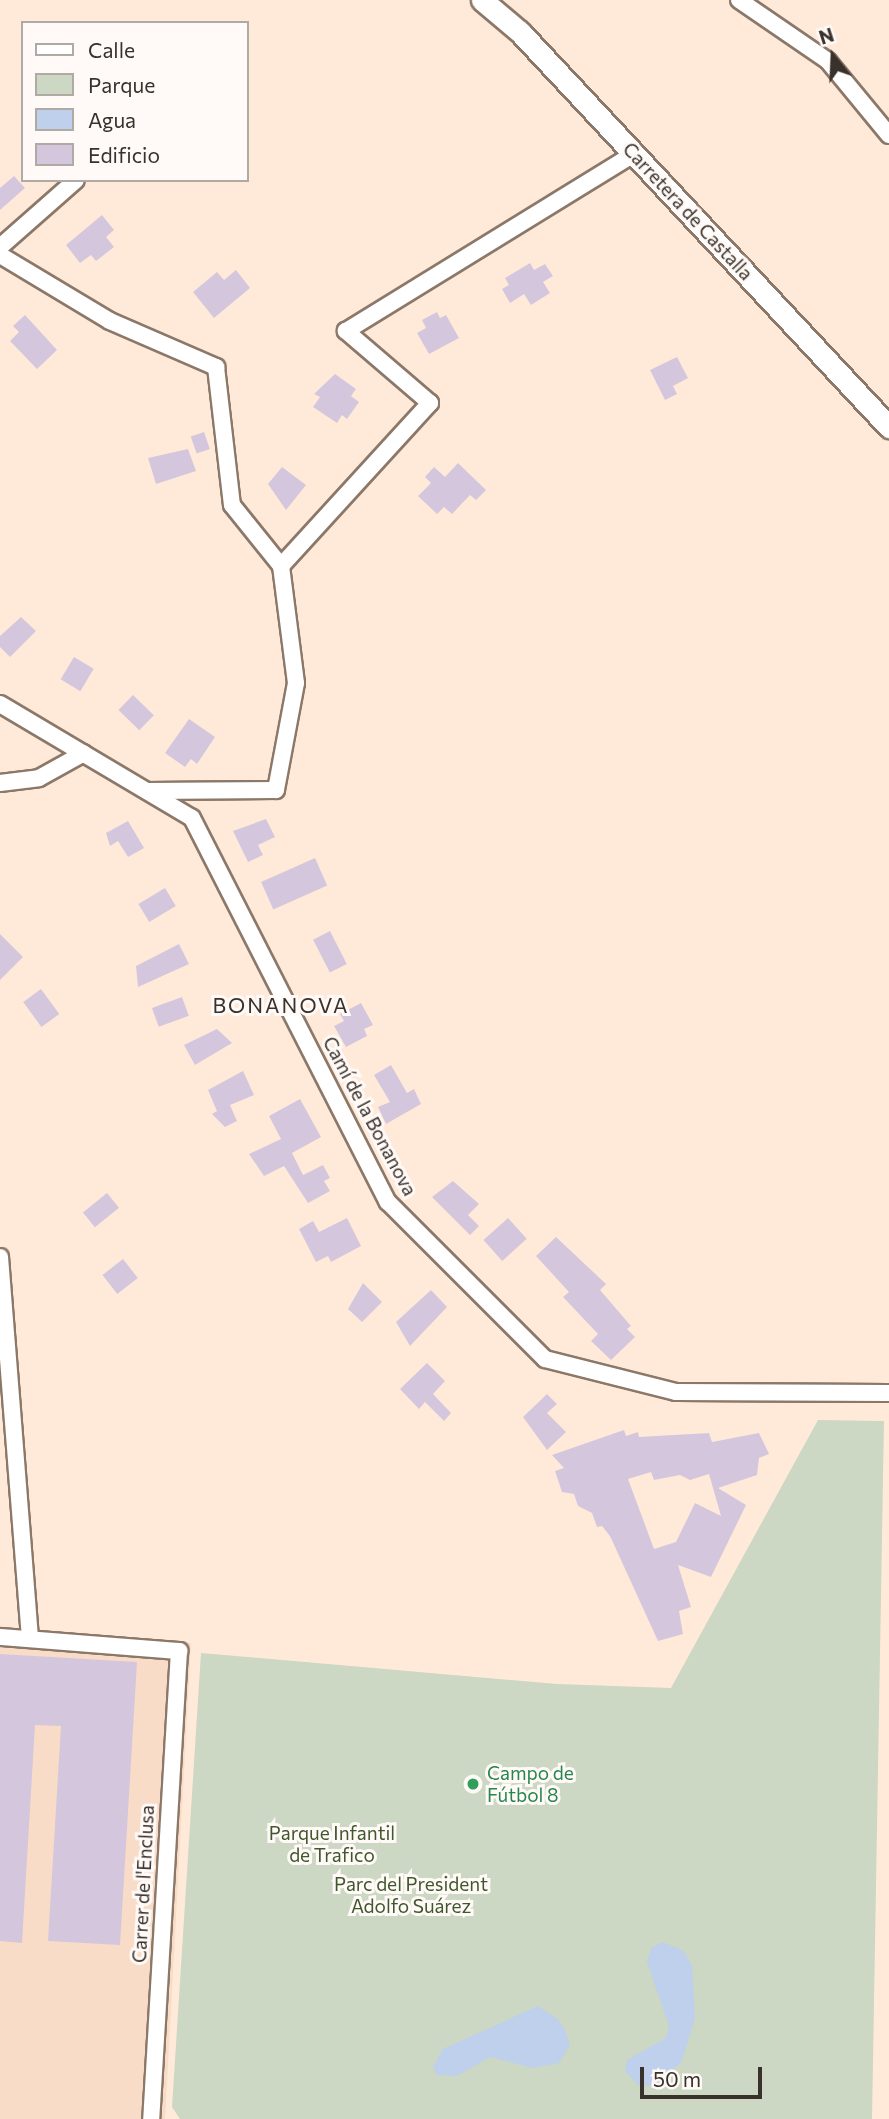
<!DOCTYPE html>
<html>
<head>
<meta charset="utf-8">
<style>
	body { margin:0 }
	#map { position:relative; width:889px; height:2119px; overflow:hidden; background:#ffead9; font-family:Commissioner,sans-serif }
	div>[style] { position:absolute }
	[style*='--x'] { left:calc(var(--x)*1px); top:calc(var(--y)*1px); width:calc(var(--w)*1px); rotate:calc(var(--a)*1deg) }
	.built>* { inset:0; background:#f8dcc7 }
	.green>* { inset:0; background:#ccd7c4 }
	.water>* { inset:0; background:#bed0eb }
	.building>* { inset:0; background:#d4c7dd; transform-origin:0 0 }
	.roads { filter:drop-shadow(2px 0 #8b7869) drop-shadow(-2px 0 #8b7869) drop-shadow(0 2px #8b7869) drop-shadow(0 -2px #8b7869) }
	.street>* { height:16px; margin:-8px; padding:0 8px; transform-origin:8px; border-radius:8px; background:#fff }
	.secondary>* { height:21px; margin:-10.5px; padding:0 10.5px; transform-origin:10.5px; border-radius:10.5px; background:#fff }
	.dots>* { width:19px; height:19px; translate:-50% -50%; box-sizing:border-box; border:4px solid #fffaf7; border-radius:50% }
	span { translate:-50% -50%; white-space:nowrap; text-align:center; line-height:1.15; -webkit-text-stroke:6px #fffaf7; paint-order:stroke }
	.street-label { font-size:19px; color:#39312b }
	.leisure-label { font-size:19px; color:#27864d }
	.left { translate:0 -50%; text-align:left }
	.park-label { font-size:19px; color:#3f572c }
	.neighbourhood-label { font-size:21px; color:#39312b; letter-spacing:2px }
	.legend { position:absolute; left:21px; top:21px; width:228px; height:161px; box-sizing:border-box; background:#fffaf7; border:2px solid #b0aaa5; margin:0; padding:9px 12px; list-style:none; font-size:21px; color:#39312b }
	.legend li { display:flex; align-items:center; gap:14px; height:35px }
	.legend b { width:35px; border:2px solid #b0aaa5 }
	.north { position:absolute; left:798px; top:21px; width:70px; height:70px; -webkit-text-stroke:5px #fffaf7; paint-order:stroke; rotate:342deg; font-size:19px; font-weight:700; line-height:28px; text-align:center; color:#39312b }
	.north::after { content:''; display:block; margin:auto; width:24px; height:32px; background:#39312b; clip-path:polygon(50% 0,100% 100%,50% 72%,0 100%) }
	.scale { position:absolute; left:640px; top:2067px; width:122px; height:32px; box-sizing:border-box; border:4px solid #39312b; border-top:0; padding-left:9px; font-size:21px; line-height:24px; white-space:nowrap; color:#39312b; -webkit-text-stroke:5px #fffaf7; paint-order:stroke }
</style>
</head>
<body>
<div id="map">
	<div class="built">
		<i style="clip-path:polygon(0 1629px,191px 1643px,165px 2119px,0 2119px)"></i>
	</div>
	<div class="green">
		<i style="clip-path:polygon(818px 1420px,884px 1421px,872px 2119px,180px 2119px,172px 2107px,201px 1653px,557px 1684px,671px 1688px)"></i>
	</div>
	<div class="water">
		<i style="clip-path:polygon(662px 1942px,683px 1950px,692px 1965px,695px 2019px,681px 2063px,653px 2086px,638px 2085px,625px 2071px,627px 2060px,666px 2038px,669px 2026px,647px 1962px,651px 1948px)"></i>
		<i style="clip-path:polygon(538px 2006px,559px 2020px,566px 2032px,570px 2045px,559px 2063px,533px 2068px,490px 2057px,457px 2076px,437px 2075px,433px 2067px,443px 2049px)"></i>
	</div>
	<div class="building">
		<i style="clip-path:polygon(14px 176px,25px 188px,0 210px,0 188px)"></i>
		<i style="clip-path:polygon(102px 215px,114px 230px,106px 237px,114px 247px,96px 261px,91px 255px,80px 263px,66px 245px)"></i>
		<i style="clip-path:polygon(530px 263px,534px 270px,545px 264px,553px 276px,543px 282px,550px 293px,531px 305px,524px 294px,510px 303px,502px 289px,509px 285px,505px 278px)"></i>
		<i style="clip-path:polygon(236px 270px,250px 288px,214px 318px,193px 292px,217px 272px,224px 280px)"></i>
		<i style="clip-path:polygon(437px 312px,440px 318px,446px 315px,459px 338px,429px 354px,417px 333px,426px 328px,422px 320px)"></i>
		<i style="clip-path:polygon(25px 315px,57px 350px,37px 369px,10px 341px,19px 332px,13px 326px)"></i>
		<i style="clip-path:polygon(677px 357px,688px 378px,673px 386px,677px 394px,665px 400px,650px 370px)"></i>
		<i style="clip-path:polygon(335px 374px,356px 389px,351px 396px,359px 402px,347px 419px,342px 415px,337px 423px,313px 407px,320px 397px,314px 394px)"></i>
		<i style="left:204px;top:432px;width:18px;height:14px;rotate:71deg"></i>
		<i style="clip-path:polygon(188px 449px,196px 471px,156px 484px,148px 458px)"></i>
		<i style="clip-path:polygon(458px 463px,486px 490px,476px 500px,470px 495px,452px 514px,444px 507px,437px 514px,418px 496px,431px 483px,425px 477px,434px 467px,445px 477px)"></i>
		<i style="clip-path:polygon(282px 467px,306px 485px,286px 510px,268px 484px)"></i>
		<i style="clip-path:polygon(21px 617px,36px 631px,10px 657px,0 647px,0 636px)"></i>
		<i style="left:74px;top:657px;width:23px;height:26px;rotate:31deg"></i>
		<i style="left:133px;top:695px;width:29px;height:21px;rotate:44deg"></i>
		<i style="clip-path:polygon(189px 719px,215px 737px,197px 764px,191px 759px,185px 767px,165px 753px)"></i>
		<i style="clip-path:polygon(266px 819px,275px 837px,258px 845px,263px 855px,248px 862px,233px 831px)"></i>
		<i style="clip-path:polygon(128px 821px,144px 848px,128px 857px,118px 841px,110px 846px,106px 833px)"></i>
		<i style="left:315px;top:858px;width:30px;height:59px;rotate:66deg"></i>
		<i style="left:165px;top:888px;width:21px;height:31px;rotate:59deg"></i>
		<i style="left:330px;top:931px;width:37px;height:19px;rotate:63deg"></i>
		<i style="clip-path:polygon(0 934px,23px 957px,0 980px)"></i>
		<i style="clip-path:polygon(179px 944px,189px 964px,138px 987px,136px 966px)"></i>
		<i style="left:41px;top:989px;width:31px;height:22px;rotate:54deg"></i>
		<i style="left:182px;top:997px;width:20px;height:32px;rotate:70deg"></i>
		<i style="clip-path:polygon(361px 1003px,373px 1025px,364px 1029px,367px 1036px,346px 1047px,334px 1026px,344px 1021px,340px 1014px)"></i>
		<i style="clip-path:polygon(217px 1029px,232px 1043px,195px 1065px,184px 1045px)"></i>
		<i style="clip-path:polygon(391px 1065px,407px 1093px,414px 1089px,421px 1104px,386px 1124px,378px 1107px,390px 1102px,374px 1075px)"></i>
		<i style="clip-path:polygon(243px 1071px,254px 1095px,230px 1105px,237px 1121px,225px 1127px,212px 1114px,217px 1111px,208px 1090px)"></i>
		<i style="clip-path:polygon(300px 1099px,321px 1137px,292px 1153px,303px 1175px,323px 1165px,330px 1178px,324px 1181px,330px 1191px,308px 1203px,284px 1166px,264px 1176px,249px 1154px,281px 1139px,269px 1116px)"></i>
		<i style="clip-path:polygon(453px 1181px,479px 1204px,468px 1215px,479px 1226px,470px 1235px,432px 1197px)"></i>
		<i style="left:107px;top:1193px;width:19px;height:31px;rotate:51deg"></i>
		<i style="clip-path:polygon(347px 1218px,361px 1246px,331px 1262px,328px 1256px,316px 1262px,299px 1229px,313px 1221px,319px 1232px)"></i>
		<i style="left:508px;top:1218px;width:28px;height:33px;rotate:48deg"></i>
		<i style="clip-path:polygon(556px 1237px,606px 1284px,600px 1290px,631px 1326px,627px 1329px,635px 1337px,611px 1360px,591px 1341px,598px 1334px,563px 1297px,569px 1292px,536px 1256px)"></i>
		<i style="left:123px;top:1259px;width:24px;height:26px;rotate:52deg"></i>
		<i style="clip-path:polygon(363px 1283px,382px 1302px,362px 1322px,348px 1309px)"></i>
		<i style="clip-path:polygon(431px 1290px,447px 1307px,410px 1346px,396px 1322px)"></i>
		<i style="clip-path:polygon(427px 1363px,445px 1381px,433px 1394px,451px 1413px,444px 1421px,425px 1402px,419px 1409px,400px 1389px)"></i>
		<i style="clip-path:polygon(547px 1394px,557px 1404px,547px 1413px,566px 1432px,547px 1450px,523px 1417px)"></i>
		<i style="clip-path:polygon(evenodd,624px 1430px,626px 1436px,638px 1432px,639px 1437px,709px 1433px,712px 1442px,759px 1433px,769px 1454px,759px 1458px,757px 1475px,718px 1488px,746px 1505px,711px 1577px,678px 1565px,691px 1607px,679px 1611px,683px 1634px,658px 1641px,610px 1536px,602px 1526px,597px 1527px,592px 1513px,578px 1506px,574px 1494px,562px 1492px,555px 1471px,564px 1468px,552px 1455px,624px 1430px,651px 1472px,654px 1480px,680px 1475px,690px 1480px,709px 1474px,721px 1516px,695px 1503px,676px 1542px,654px 1549px,628px 1479px,651px 1472px)"></i>
		<i style="clip-path:polygon(0 1654px,137px 1662px,120px 1945px,48px 1941px,61px 1726px,35px 1725px,22px 1943px,0 1941px)"></i>
	</div>
	<div class="roads">
		<div class="street">
			<i style="--x:739;--y:0;--w:108;--a:34.4"></i>
			<i style="--x:828;--y:61;--w:96;--a:50.5"></i>
			<i style="--x:0;--y:247;--w:101;--a:-41.4"></i>
			<i style="--x:0;--y:255;--w:128;--a:31"></i>
			<i style="--x:110;--y:321;--w:116;--a:23.5"></i>
			<i style="--x:216;--y:367;--w:139;--a:83.4"></i>
			<i style="--x:232;--y:505;--w:78;--a:51.2"></i>
			<i style="--x:281;--y:566;--w:118;--a:82.7"></i>
			<i style="--x:296;--y:683;--w:109;--a:100.6"></i>
			<i style="--x:276;--y:790;--w:129;--a:179.6"></i>
			<i style="--x:281;--y:566;--w:221;--a:-47.6"></i>
			<i style="--x:430;--y:403;--w:111;--a:-139.4"></i>
			<i style="--x:346;--y:331;--w:339;--a:-31.6"></i>
			<i style="--x:0;--y:704;--w:223;--a:30.7"></i>
			<i style="--x:192;--y:818;--w:431;--a:63"></i>
			<i style="--x:388;--y:1202;--w:222;--a:45"></i>
			<i style="--x:545;--y:1359;--w:135;--a:14.1"></i>
			<i style="--x:676;--y:1392;--w:213;--a:0.3"></i>
			<i style="--x:0;--y:783;--w:39;--a:-7"></i>
			<i style="--x:39;--y:778;--w:51;--a:-29.1"></i>
			<i style="--x:0;--y:1257;--w:381;--a:85.5"></i>
			<i style="--x:0;--y:1637;--w:180;--a:4.5"></i>
			<i style="--x:179;--y:1651;--w:469;--a:93.4"></i>
		</div>
		<div class="secondary">
			<i style="--x:482;--y:0;--w:50;--a:40.1"></i>
			<i style="--x:520;--y:32;--w:541;--a:46.95"></i>
		</div>
	</div>
	<div class="dots">
		<i style="left:473px;top:1784px;background:#2e9e5b"></i>
	</div>
	<div class="street-label">
		<span style="left:688px;top:211px;rotate:47deg">Carretera de Castalla</span>
		<span style="left:370px;top:1116px;rotate:62deg">Camí de la Bonanova</span>
		<span style="left:143px;top:1884px;rotate:-87deg">Carrer de l'Enclusa</span>
	</div>
	<div class="leisure-label">
		<span class="left" style="left:487px;top:1784px">Campo de<br>Fútbol 8</span>
	</div>
	<div class="park-label">
		<span style="left:332px;top:1844px">Parque Infantil<br>de Trafico</span>
		<span style="left:411px;top:1895px">Parc del President<br>Adolfo Suárez</span>
	</div>
	<div class="neighbourhood-label">
		<span style="left:281px;top:1005px">BONANOVA</span>
	</div>
	<ul class="legend">
	<li><b style="height:9px;background:#fff"></b>Calle</li>
	<li><b style="height:19px;background:#ccd7c4"></b>Parque</li>
	<li><b style="height:19px;background:#bed0eb"></b>Agua</li>
	<li><b style="height:19px;background:#d4c7dd"></b>Edificio</li>
	</ul>
	<div class="north">N</div>
	<div class="scale">50 m</div>
</div>
</body>
</html>
